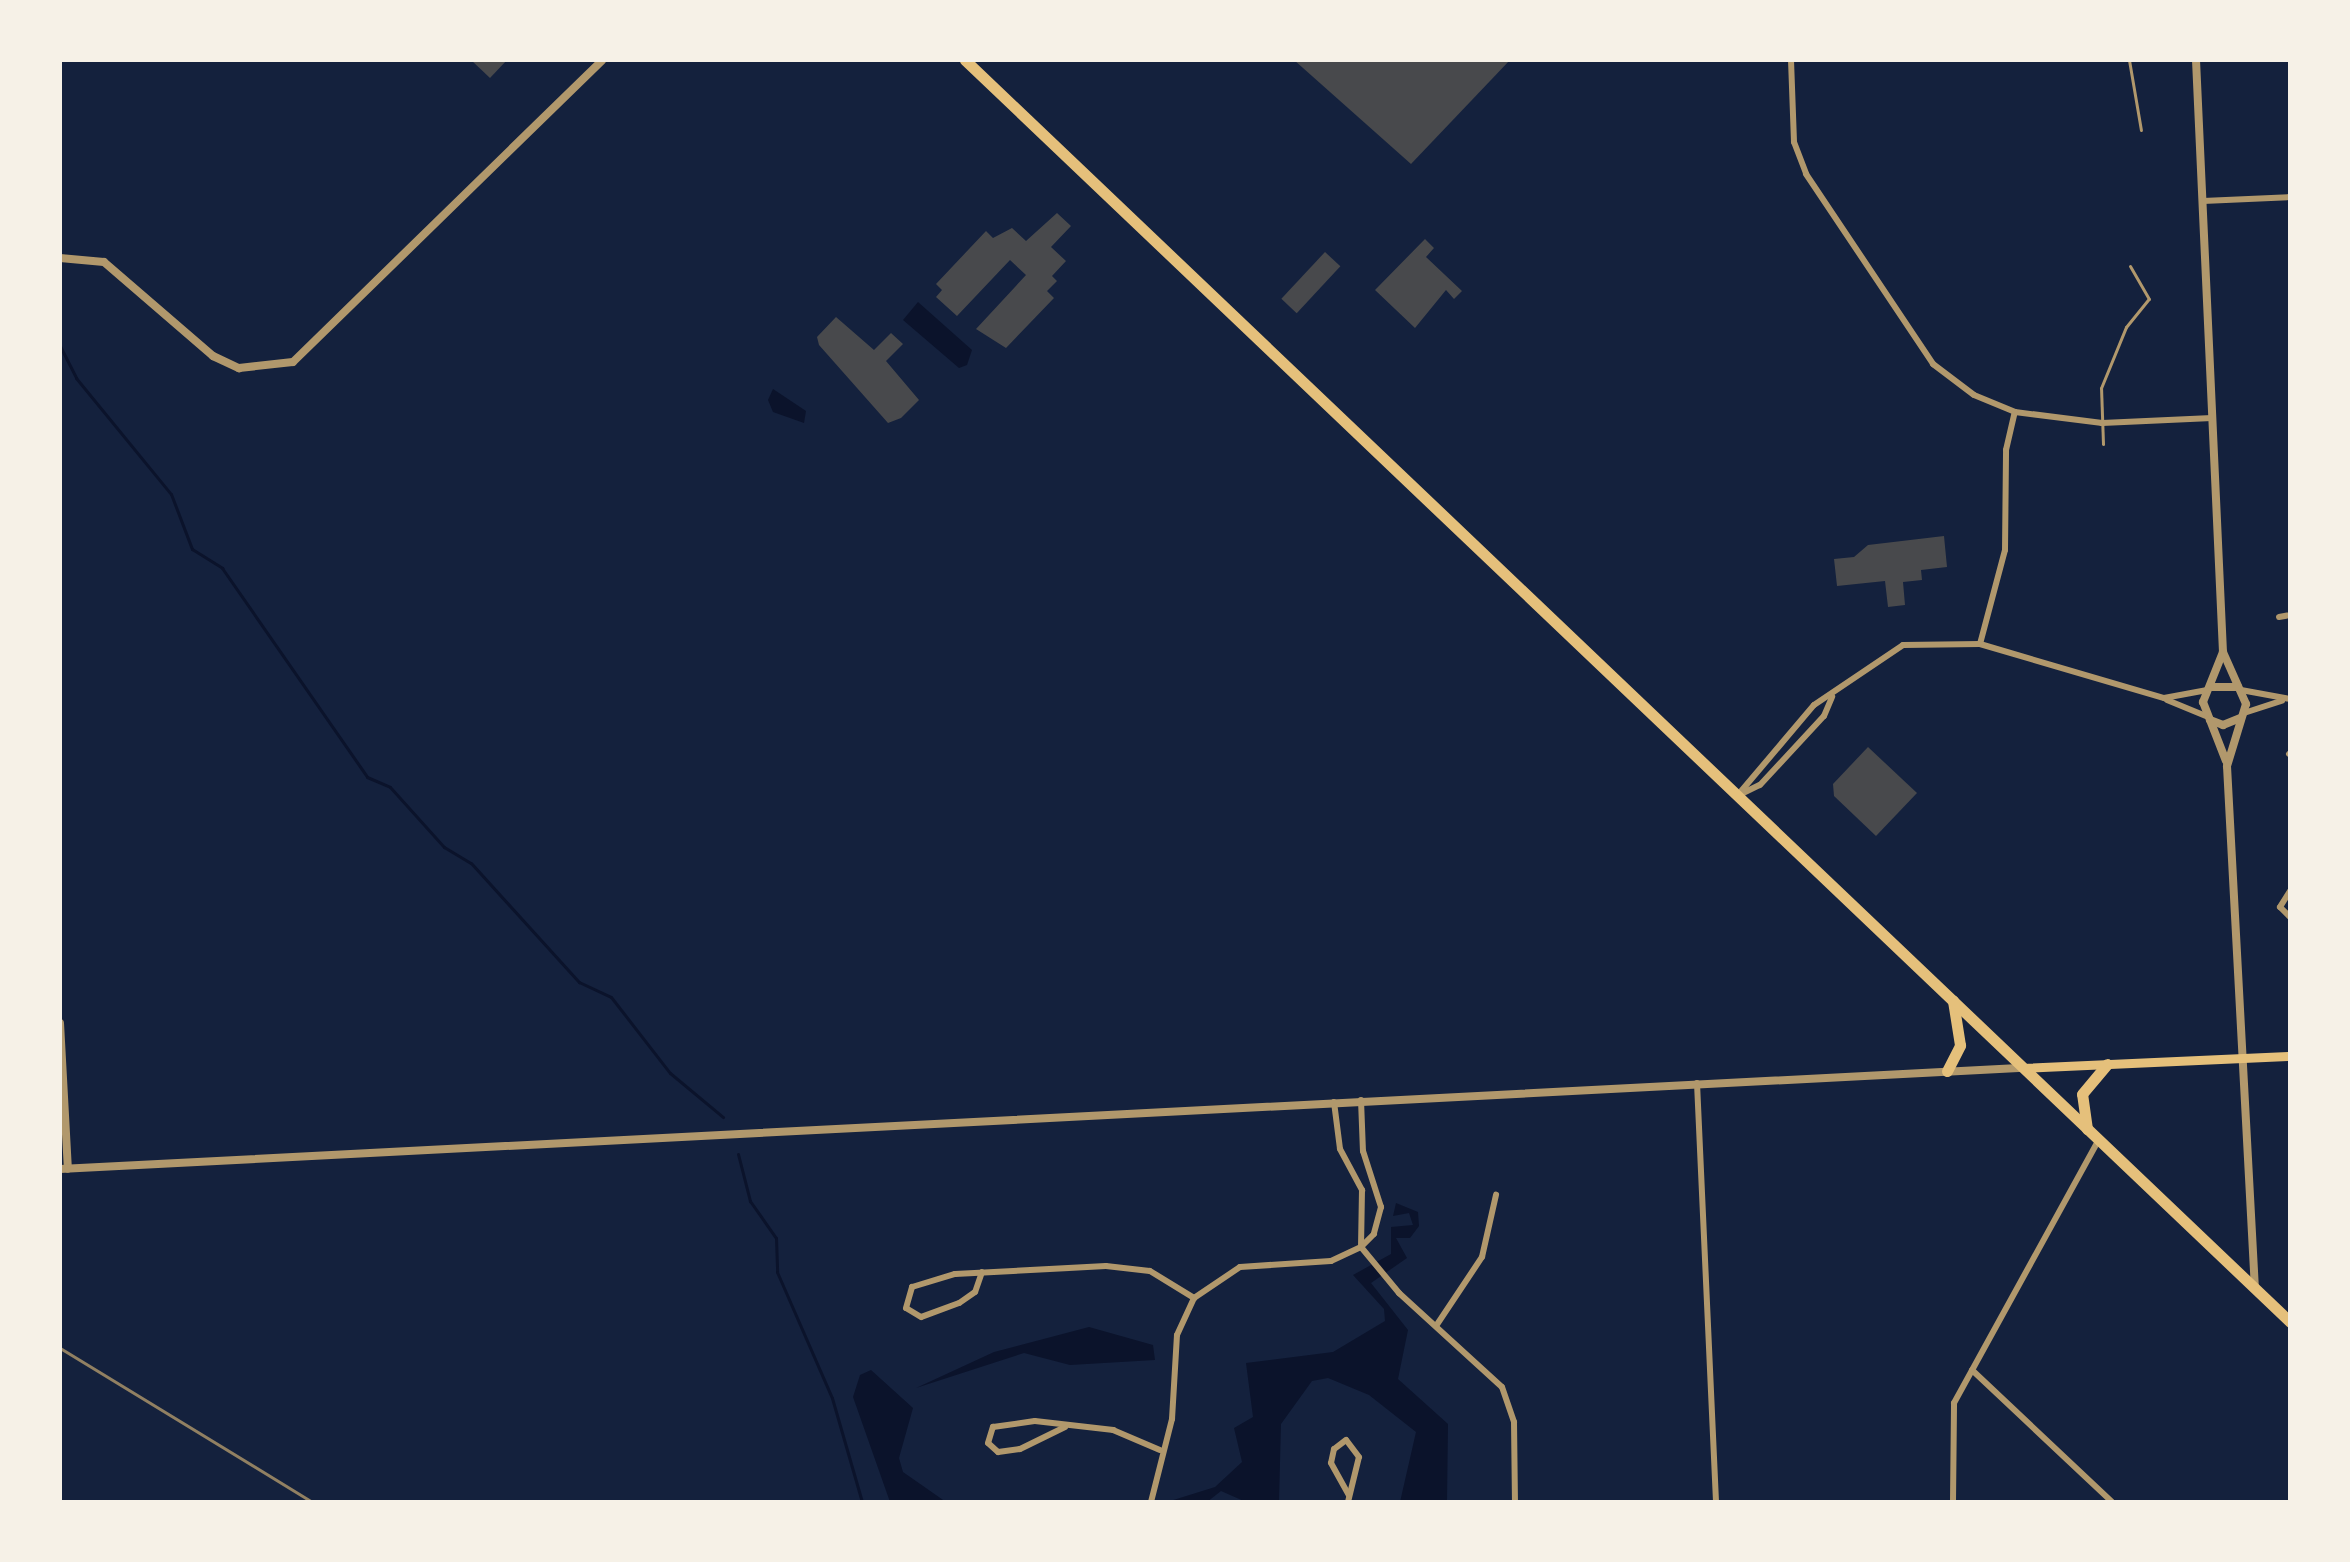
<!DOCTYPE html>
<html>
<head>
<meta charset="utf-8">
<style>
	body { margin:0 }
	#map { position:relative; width:2350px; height:1562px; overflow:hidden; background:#14213d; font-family:"DejaVu Sans",sans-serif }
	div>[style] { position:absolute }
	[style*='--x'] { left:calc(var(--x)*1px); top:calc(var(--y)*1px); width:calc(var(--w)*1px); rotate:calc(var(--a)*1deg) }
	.water>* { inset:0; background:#0b132b }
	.stream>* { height:3px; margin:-1.5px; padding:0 1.5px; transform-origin:1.5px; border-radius:1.5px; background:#0b132b }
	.building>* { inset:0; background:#48494c; transform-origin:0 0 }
	.service>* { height:3px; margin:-1.5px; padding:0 1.5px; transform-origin:1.5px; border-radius:1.5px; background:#b1986c }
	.minor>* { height:6px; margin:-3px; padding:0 3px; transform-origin:3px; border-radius:3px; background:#b1986c }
	.tertiary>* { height:8px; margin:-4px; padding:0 4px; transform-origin:4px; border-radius:4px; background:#b1986c }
	.secondary>* { height:9px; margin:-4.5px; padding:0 4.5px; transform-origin:4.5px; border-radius:4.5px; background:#e5c07b }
	.trunk>* { height:11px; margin:-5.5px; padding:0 5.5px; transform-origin:5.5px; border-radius:5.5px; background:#e5c07b }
	.rail>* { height:3px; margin:-1.5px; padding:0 1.5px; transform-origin:1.5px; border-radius:1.5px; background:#918062 }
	span { translate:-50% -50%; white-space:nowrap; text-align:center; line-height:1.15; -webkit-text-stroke:6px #f6f1e7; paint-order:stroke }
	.frame { position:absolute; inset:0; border:62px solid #f6f1e7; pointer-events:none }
</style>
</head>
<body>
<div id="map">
	<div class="water">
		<i style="clip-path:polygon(918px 302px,972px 350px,967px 365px,959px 368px,903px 320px)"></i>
		<i style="clip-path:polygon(773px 389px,806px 411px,804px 423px,773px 412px,768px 400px)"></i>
		<i style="clip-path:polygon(1396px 1203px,1418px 1212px,1419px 1226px,1410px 1238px,1396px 1238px,1407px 1258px,1371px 1283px,1408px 1330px,1398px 1379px,1448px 1424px,1447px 1502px,1400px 1502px,1416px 1432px,1369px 1395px,1328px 1378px,1312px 1381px,1281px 1424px,1279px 1502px,1246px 1502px,1221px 1491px,1207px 1502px,1167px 1502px,1215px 1487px,1242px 1462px,1234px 1428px,1253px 1417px,1246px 1363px,1333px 1352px,1385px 1321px,1384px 1309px,1353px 1275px,1391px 1254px,1391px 1227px,1413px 1225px,1409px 1213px,1393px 1216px)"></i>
		<i style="clip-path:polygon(1089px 1327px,1153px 1345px,1155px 1360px,1070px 1365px,1024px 1353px,916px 1388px,994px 1352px)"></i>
		<i style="clip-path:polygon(871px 1370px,913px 1408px,899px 1458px,903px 1472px,946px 1502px,890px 1502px,853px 1397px,860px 1375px)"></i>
	</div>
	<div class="stream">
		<i style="--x:60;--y:346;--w:36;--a:63"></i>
		<i style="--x:76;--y:378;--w:150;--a:50.7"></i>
		<i style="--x:171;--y:494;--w:59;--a:69.1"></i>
		<i style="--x:192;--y:549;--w:36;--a:32"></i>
		<i style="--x:222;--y:568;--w:254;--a:55.2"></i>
		<i style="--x:367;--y:777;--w:25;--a:23"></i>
		<i style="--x:390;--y:787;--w:81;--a:48"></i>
		<i style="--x:444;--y:847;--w:31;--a:31"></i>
		<i style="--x:471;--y:863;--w:161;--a:47.8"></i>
		<i style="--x:579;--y:982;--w:35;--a:25"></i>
		<i style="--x:611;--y:997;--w:96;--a:52.2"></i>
		<i style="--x:670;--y:1073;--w:69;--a:39.7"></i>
		<i style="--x:738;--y:1154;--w:49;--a:75.7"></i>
		<i style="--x:750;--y:1201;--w:45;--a:54.9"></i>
		<i style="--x:776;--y:1238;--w:34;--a:88"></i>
		<i style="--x:777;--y:1272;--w:137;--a:66.4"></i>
		<i style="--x:832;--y:1398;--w:108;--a:73.9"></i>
	</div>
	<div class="building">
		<i style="clip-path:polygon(471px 60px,507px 60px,490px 78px)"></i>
		<i style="clip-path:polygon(1294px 60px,1510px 60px,1411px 164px)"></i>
		<i style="clip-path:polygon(1057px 213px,1071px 226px,1051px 247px,1066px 261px,1052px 276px,1057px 281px,1047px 291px,1054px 298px,1006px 348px,976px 329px,1026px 275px,1010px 260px,957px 316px,936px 297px,942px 290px,936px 284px,986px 231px,993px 238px,1012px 228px,1026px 241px)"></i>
		<i style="clip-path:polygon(1425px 239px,1434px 248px,1426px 257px,1462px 291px,1454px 299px,1446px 290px,1415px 328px,1375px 290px)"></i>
		<i style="left:1325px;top:252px;width:21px;height:64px;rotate:43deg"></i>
		<i style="clip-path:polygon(836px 317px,874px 350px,891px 333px,903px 344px,886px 361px,919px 400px,901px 418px,888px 423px,819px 345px,817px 337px)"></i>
		<i style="clip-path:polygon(1944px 536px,1947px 567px,1921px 570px,1922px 580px,1903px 582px,1905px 605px,1888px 607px,1885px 581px,1837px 586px,1834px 559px,1854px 557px,1868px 545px)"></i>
		<i style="clip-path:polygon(1868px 747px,1917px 793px,1876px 836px,1834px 796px,1833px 784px)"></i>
	</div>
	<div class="service">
		<i style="--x:2129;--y:60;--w:71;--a:80.3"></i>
		<i style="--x:2103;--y:444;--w:56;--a:-92"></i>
		<i style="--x:2101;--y:388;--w:66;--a:-67.7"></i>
		<i style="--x:2126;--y:327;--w:36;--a:-51"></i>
		<i style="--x:2149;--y:299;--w:38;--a:-120"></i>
	</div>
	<div class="minor">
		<i style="--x:1791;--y:60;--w:82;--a:87.9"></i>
		<i style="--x:1794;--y:142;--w:34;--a:69"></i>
		<i style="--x:1806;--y:174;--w:229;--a:56.2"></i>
		<i style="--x:1933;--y:364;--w:51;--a:37.1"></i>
		<i style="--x:1974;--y:395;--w:44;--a:22.5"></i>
		<i style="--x:2015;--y:412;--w:88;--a:7.2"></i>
		<i style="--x:2102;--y:423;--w:110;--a:-2.6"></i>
		<i style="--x:2203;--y:201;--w:87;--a:-2.6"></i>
		<i style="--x:2279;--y:617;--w:11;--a:-10"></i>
		<i style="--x:1980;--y:644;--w:97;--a:-75.1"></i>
		<i style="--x:2005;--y:550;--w:100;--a:-89.4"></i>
		<i style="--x:2006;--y:450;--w:39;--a:-77"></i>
		<i style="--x:2241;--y:690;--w:50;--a:10.4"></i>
		<i style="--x:2167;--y:700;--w:42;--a:22.3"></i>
		<i style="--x:2244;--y:713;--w:40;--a:-18"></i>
		<i style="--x:2289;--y:754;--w:1;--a:-45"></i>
		<i style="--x:1737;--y:796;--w:119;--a:-49.8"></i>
		<i style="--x:1814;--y:705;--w:107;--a:-34"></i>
		<i style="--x:1903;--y:645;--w:77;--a:-0.7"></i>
		<i style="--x:1980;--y:644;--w:192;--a:16.4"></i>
		<i style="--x:2164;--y:698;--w:44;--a:-10.5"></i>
		<i style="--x:1737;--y:796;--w:25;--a:-26"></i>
		<i style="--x:1760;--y:785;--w:94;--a:-47.2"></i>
		<i style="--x:1824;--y:716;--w:21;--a:-67"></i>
		<i style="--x:2290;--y:891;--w:19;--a:122"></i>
		<i style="--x:2280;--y:907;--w:14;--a:45"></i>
		<i style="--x:1697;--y:1083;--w:419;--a:87.4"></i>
		<i style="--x:1361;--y:1100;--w:51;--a:87.8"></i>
		<i style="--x:1363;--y:1151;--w:59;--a:72.2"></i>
		<i style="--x:1381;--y:1207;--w:28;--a:105"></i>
		<i style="--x:1374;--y:1234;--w:18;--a:135"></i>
		<i style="--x:1334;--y:1102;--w:47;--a:82.7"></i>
		<i style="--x:1340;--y:1149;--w:47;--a:61.8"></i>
		<i style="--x:1362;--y:1190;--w:57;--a:91"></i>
		<i style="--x:982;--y:1272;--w:21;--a:109"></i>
		<i style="--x:975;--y:1292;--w:19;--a:145"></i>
		<i style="--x:959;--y:1303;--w:40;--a:159.8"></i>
		<i style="--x:921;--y:1317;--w:17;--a:-149"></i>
		<i style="--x:906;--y:1308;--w:22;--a:-74"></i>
		<i style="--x:912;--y:1287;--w:45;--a:-16.8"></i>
		<i style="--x:955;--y:1274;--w:151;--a:-3"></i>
		<i style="--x:1106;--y:1266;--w:44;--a:6.5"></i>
		<i style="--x:1150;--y:1271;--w:52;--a:31.5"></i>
		<i style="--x:1436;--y:1326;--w:83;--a:-56.3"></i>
		<i style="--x:1482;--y:1257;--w:64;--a:-77.3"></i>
		<i style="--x:1972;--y:1370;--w:192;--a:43.3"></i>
		<i style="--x:1065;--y:1427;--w:50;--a:153.9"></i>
		<i style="--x:1020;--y:1449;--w:22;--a:172"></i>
		<i style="--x:998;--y:1452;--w:13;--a:-138"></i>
		<i style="--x:988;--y:1443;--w:17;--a:-73"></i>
		<i style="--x:993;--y:1427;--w:42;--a:-8.1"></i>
		<i style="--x:1035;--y:1421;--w:79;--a:6.6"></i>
		<i style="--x:1113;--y:1430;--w:51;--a:23.1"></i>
		<i style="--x:1151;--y:1502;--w:86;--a:-75.8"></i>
		<i style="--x:1172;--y:1419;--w:84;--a:-86.6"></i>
		<i style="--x:1177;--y:1335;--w:41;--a:-65.3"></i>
		<i style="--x:1194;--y:1298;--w:55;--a:-34"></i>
		<i style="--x:1240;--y:1267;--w:91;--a:-3.8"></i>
		<i style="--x:1331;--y:1261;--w:33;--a:-25"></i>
		<i style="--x:1361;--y:1247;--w:60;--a:50.4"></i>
		<i style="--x:1399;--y:1293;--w:139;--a:42.4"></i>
		<i style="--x:1502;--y:1387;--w:37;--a:71"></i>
		<i style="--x:1514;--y:1422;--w:80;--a:89.3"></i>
		<i style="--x:1348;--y:1502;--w:46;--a:-76.3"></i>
		<i style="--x:1359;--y:1457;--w:21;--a:-127"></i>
		<i style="--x:1346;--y:1440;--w:15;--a:143"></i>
		<i style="--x:1334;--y:1449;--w:14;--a:102"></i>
		<i style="--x:1331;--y:1463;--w:37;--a:61"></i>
		<i style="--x:1953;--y:1502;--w:99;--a:-89.4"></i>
		<i style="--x:1954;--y:1403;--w:299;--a:-61.2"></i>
	</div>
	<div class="tertiary">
		<i style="--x:2196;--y:60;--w:593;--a:87.39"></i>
		<i style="--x:2223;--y:652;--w:57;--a:66.1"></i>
		<i style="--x:2246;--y:704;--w:65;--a:107"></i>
		<i style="--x:2227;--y:766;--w:524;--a:86.94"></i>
		<i style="--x:60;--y:258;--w:44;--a:5.2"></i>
		<i style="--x:104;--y:262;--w:144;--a:40.8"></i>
		<i style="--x:213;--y:356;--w:29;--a:25"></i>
		<i style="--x:239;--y:368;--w:54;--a:-6.3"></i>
		<i style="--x:293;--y:362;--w:432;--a:-44.3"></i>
		<i style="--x:2223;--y:652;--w:54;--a:111.8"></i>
		<i style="--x:2203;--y:702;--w:63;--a:68.7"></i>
		<i style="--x:2211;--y:687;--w:27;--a:0"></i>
		<i style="--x:2210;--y:720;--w:14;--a:21"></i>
		<i style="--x:2223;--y:725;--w:18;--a:-22"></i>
		<i style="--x:60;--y:1023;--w:146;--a:86.9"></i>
		<i style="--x:60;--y:1169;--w:1966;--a:-2.95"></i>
	</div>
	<div class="secondary">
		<i style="--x:2023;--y:1068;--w:267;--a:-2.6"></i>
	</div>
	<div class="trunk">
		<i style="--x:965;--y:60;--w:1830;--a:43.6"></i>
		<i style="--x:1947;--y:1071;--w:29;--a:-63"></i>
		<i style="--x:1960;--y:1045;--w:45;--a:-99"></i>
		<i style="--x:2087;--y:1129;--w:35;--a:-98"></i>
		<i style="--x:2082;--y:1094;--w:39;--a:-50"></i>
	</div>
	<div class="rail">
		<i style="--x:60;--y:1348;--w:295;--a:31.4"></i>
	</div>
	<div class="frame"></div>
</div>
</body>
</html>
